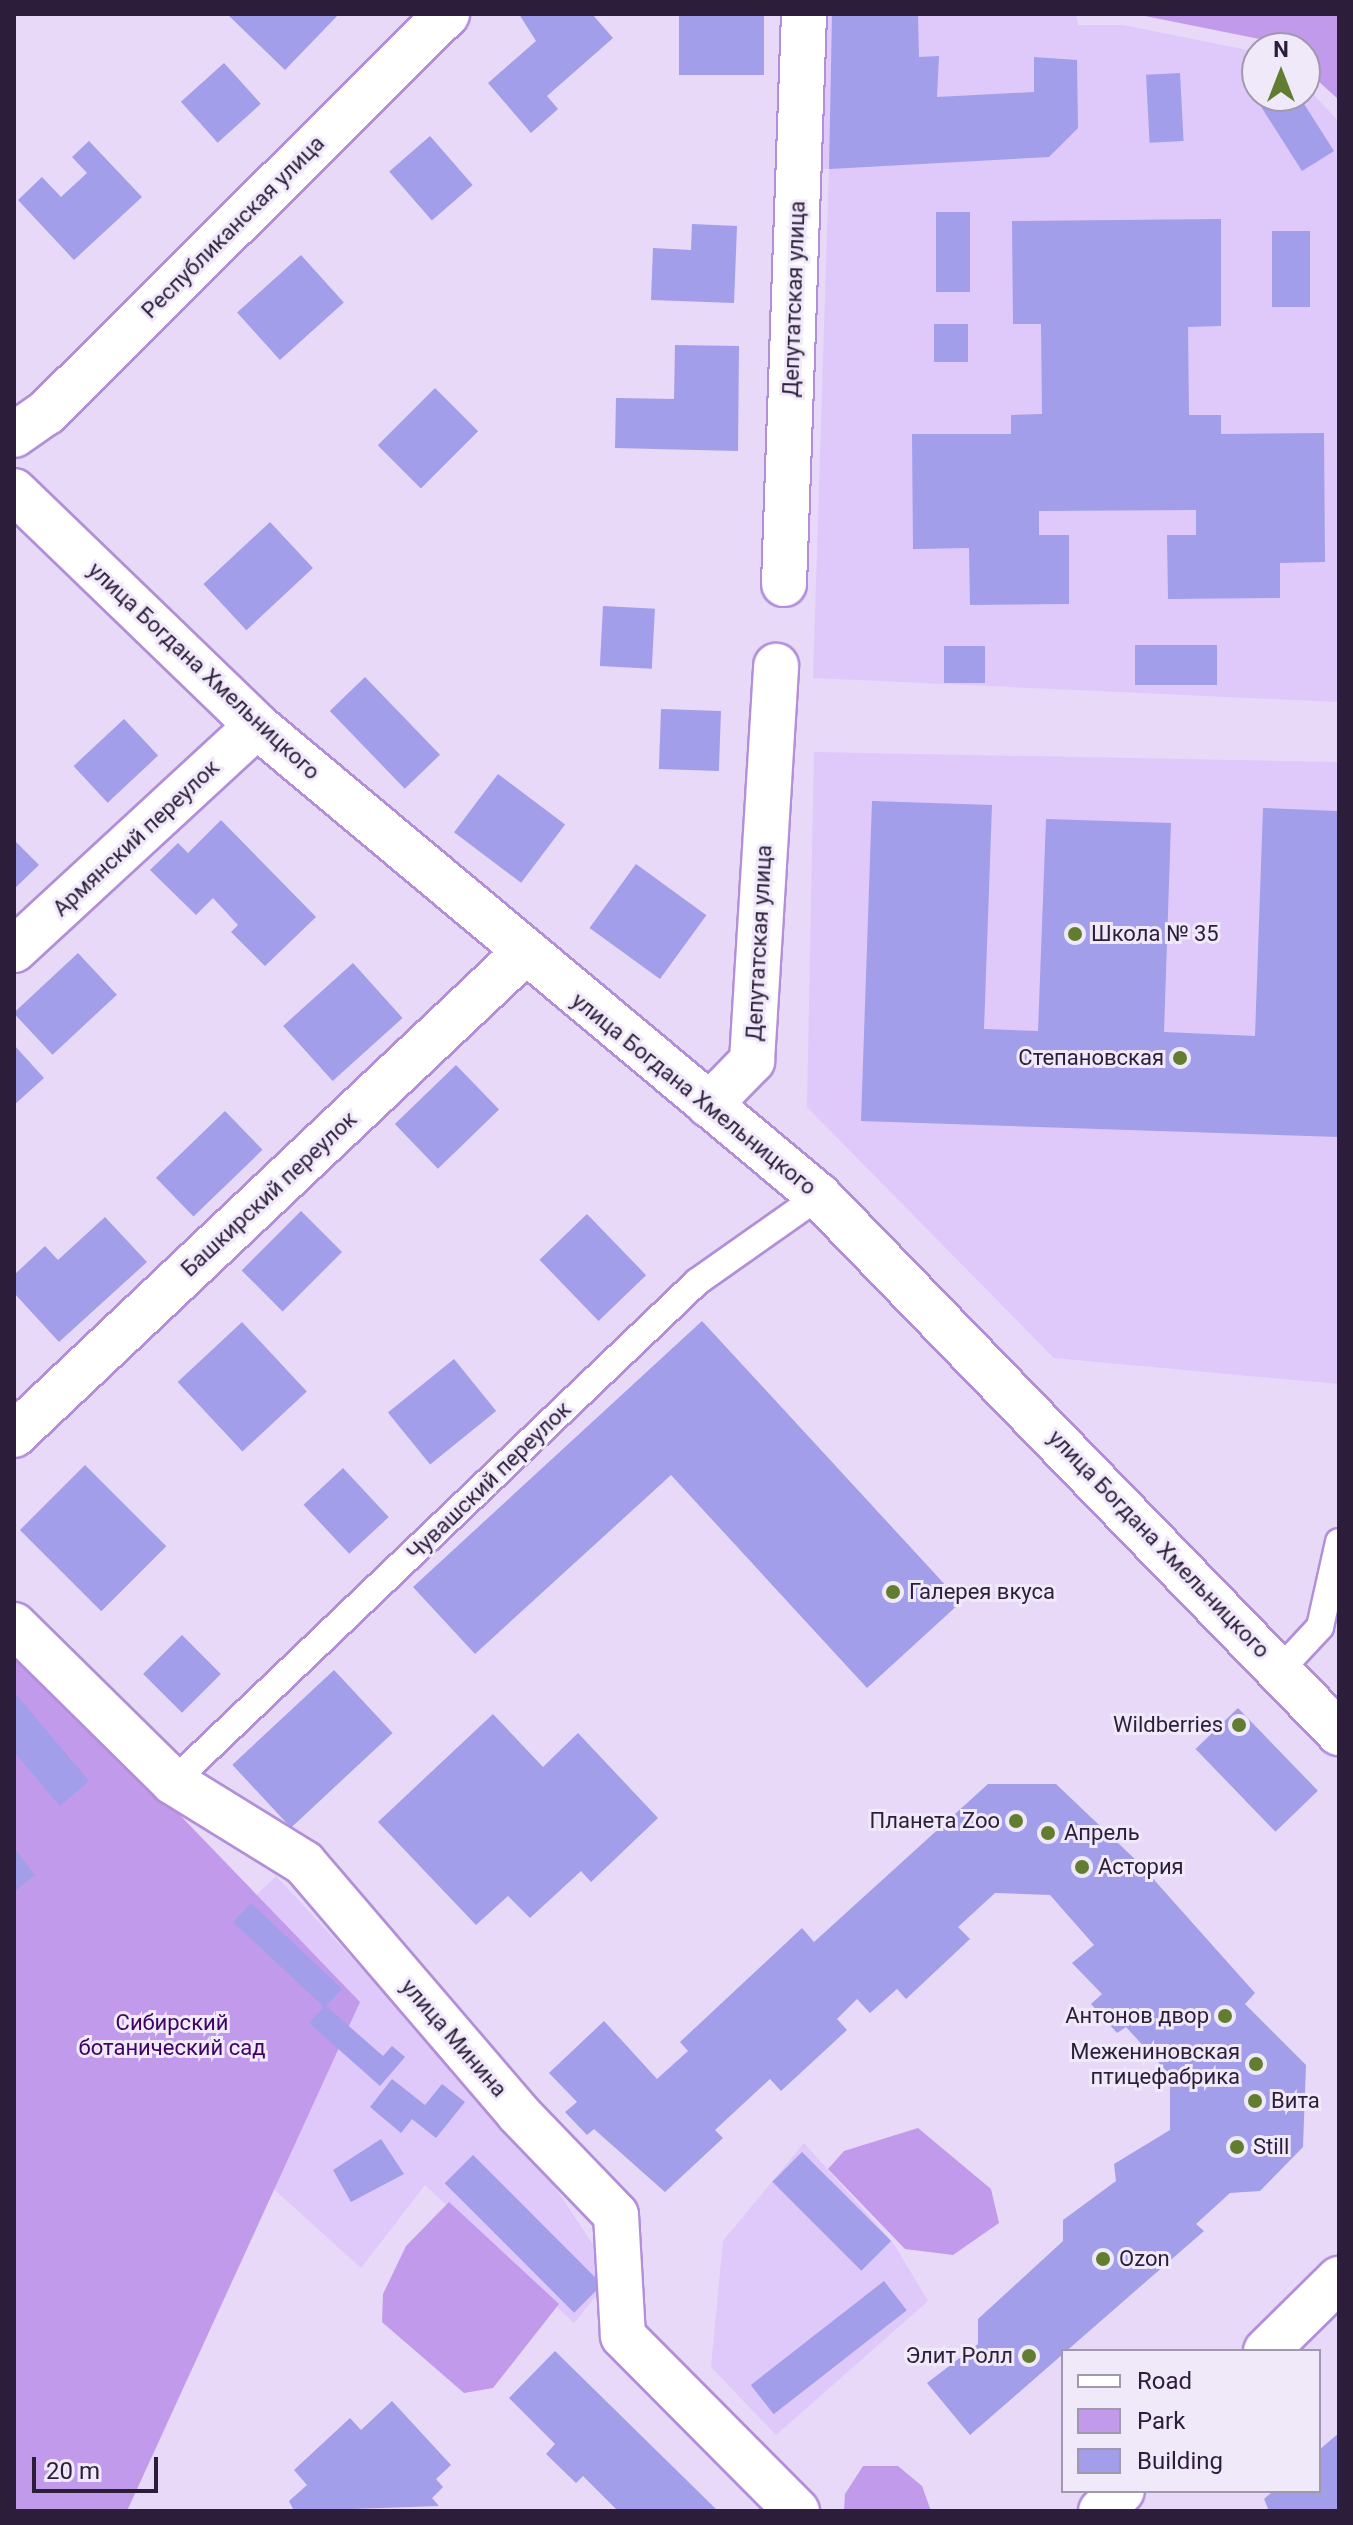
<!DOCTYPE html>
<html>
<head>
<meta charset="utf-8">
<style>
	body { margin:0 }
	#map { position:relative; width:1353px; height:2525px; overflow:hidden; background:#e7d9f7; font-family:Roboto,sans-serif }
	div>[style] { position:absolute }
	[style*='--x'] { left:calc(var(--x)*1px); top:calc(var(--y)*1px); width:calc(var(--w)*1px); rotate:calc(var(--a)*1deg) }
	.built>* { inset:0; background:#dfc8fa }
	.green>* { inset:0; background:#c19aeb }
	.building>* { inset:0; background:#a29eea; transform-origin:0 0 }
	.roads { filter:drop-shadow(2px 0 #b28fd8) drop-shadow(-2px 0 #b28fd8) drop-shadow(0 2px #b28fd8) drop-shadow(0 -2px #b28fd8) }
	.lane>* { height:26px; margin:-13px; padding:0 13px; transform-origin:13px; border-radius:13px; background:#fff }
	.street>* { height:44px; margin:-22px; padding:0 22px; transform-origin:22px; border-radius:22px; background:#fff }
	.secondary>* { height:44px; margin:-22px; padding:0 22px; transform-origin:22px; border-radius:22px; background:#fff }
	.dots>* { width:22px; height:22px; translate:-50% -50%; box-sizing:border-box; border:4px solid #f0e9f9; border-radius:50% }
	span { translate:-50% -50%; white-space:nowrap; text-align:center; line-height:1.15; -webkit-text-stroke:6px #f0e9f9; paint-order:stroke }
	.street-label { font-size:22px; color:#2c1e3b }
	.poi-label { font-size:22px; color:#2c1e3b }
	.left { translate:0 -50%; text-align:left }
	.right { translate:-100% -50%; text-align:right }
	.park-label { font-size:22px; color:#3e0363 }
	.frame { position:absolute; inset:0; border:16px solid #2c1e3b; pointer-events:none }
	.legend { position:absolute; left:1061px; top:2349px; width:260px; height:144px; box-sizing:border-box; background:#f0e9f9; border:2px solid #a298ad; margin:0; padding:10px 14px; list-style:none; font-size:24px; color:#2c1e3b }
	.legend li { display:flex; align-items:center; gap:16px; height:40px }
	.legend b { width:40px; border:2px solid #a298ad }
	.north { position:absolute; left:1241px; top:32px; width:80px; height:80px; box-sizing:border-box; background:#f0e9f9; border:2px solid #a298ad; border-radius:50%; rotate:0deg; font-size:22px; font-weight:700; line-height:32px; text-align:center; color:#2c1e3b }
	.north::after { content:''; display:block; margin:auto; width:28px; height:36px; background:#627d30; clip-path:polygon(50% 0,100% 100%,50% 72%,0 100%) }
	.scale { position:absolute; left:32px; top:2457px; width:126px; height:36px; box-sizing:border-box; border:4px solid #2c1e3b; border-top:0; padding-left:10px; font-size:24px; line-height:28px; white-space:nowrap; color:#2c1e3b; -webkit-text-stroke:6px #f0e9f9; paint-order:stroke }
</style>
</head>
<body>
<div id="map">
	<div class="built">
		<i style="clip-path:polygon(815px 14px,1076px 14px,1078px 25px,1123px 25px,1257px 52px,1257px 96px,1305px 96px,1305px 85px,1339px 122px,1339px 702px,813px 678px,829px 169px,811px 169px)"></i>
		<i style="clip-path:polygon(814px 752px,1339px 762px,1339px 1384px,1054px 1358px,807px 1107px)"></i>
		<i style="clip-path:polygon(276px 1876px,531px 2151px,613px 2275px,574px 2323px,425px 2185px,361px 2268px,266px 2182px,224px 1927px)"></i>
		<i style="clip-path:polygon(804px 2143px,894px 2244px,928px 2301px,776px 2435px,711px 2367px,723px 2241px)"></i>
	</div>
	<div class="green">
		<i style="clip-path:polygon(1135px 14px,1339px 14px,1339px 100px,1305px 69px,1305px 48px)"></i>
		<i style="clip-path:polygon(14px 1643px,360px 2002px,127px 2511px,14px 2511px)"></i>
		<i style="clip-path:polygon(918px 2128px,991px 2189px,999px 2223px,953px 2255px,905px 2249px,828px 2169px,844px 2151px)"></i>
		<i style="clip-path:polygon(449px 2202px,559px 2304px,493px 2388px,464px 2393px,382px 2322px,383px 2294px,406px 2246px)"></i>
		<i style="clip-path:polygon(863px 2466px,898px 2466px,922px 2486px,931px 2511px,844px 2511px,845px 2494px)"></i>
	</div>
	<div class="building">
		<i style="clip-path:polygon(227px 14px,339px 14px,285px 70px)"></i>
		<i style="clip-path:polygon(519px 14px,592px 14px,613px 38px,547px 96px,558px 109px,531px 133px,488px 83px,536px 41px)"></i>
		<i style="left:679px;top:14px;width:85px;height:61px"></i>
		<i style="clip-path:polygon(832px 14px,918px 14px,919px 57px,939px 56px,937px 97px,1034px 92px,1034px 57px,1077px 60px,1078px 128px,1049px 157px,829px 169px)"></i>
		<i style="left:224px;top:63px;width:55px;height:58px;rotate:48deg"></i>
		<i style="left:1180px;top:73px;width:68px;height:34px;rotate:87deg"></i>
		<i style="clip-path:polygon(1268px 96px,1299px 96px,1334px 151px,1302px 171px,1258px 102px)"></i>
		<i style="left:430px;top:136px;width:65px;height:54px;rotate:49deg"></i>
		<i style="clip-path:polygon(89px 141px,142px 197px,74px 260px,18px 200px,42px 177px,61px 197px,87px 173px,72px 157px)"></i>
		<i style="left:936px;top:212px;width:34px;height:80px"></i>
		<i style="clip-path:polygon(1221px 219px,1221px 326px,1188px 327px,1189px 415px,1221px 415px,1221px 434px,1324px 433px,1325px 562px,1280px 563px,1280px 598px,1168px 599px,1167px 535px,1196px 535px,1196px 510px,1039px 511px,1039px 535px,1069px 535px,1069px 604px,970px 605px,969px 548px,913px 549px,912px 434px,1011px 434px,1011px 415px,1042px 414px,1041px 324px,1013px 324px,1012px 221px)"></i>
		<i style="clip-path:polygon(692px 224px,737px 226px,734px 303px,651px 300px,653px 248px,691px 250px)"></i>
		<i style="left:1272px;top:231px;width:38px;height:76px"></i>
		<i style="left:301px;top:255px;width:64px;height:86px;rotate:48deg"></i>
		<i style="left:934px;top:324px;width:34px;height:38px"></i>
		<i style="clip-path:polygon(675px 345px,739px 346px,738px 451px,615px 448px,616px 398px,674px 399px)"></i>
		<i style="left:435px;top:388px;width:61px;height:81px;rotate:45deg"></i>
		<i style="left:270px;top:522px;width:63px;height:91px;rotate:47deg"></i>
		<i style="left:603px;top:606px;width:52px;height:60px;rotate:3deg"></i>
		<i style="left:1135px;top:645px;width:82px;height:40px"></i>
		<i style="left:944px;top:646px;width:41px;height:37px"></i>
		<i style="left:365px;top:677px;width:108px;height:49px;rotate:46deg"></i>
		<i style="left:661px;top:709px;width:60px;height:60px;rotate:2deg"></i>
		<i style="left:124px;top:719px;width:50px;height:69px;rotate:47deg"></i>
		<i style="left:498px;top:774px;width:84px;height:73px;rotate:37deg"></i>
		<i style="clip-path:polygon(872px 801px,992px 805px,984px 1029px,1038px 1031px,1046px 819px,1171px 823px,1164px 1032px,1255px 1036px,1263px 808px,1337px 811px,1339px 1137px,861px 1121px)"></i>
		<i style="clip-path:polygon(221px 820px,316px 917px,265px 966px,231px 932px,238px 925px,213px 898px,196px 915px,150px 870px,178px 843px,188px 853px)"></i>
		<i style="clip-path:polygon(14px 840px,39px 865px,14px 889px)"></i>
		<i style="left:636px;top:864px;width:87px;height:79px;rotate:36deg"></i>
		<i style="left:78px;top:953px;width:57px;height:88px;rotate:47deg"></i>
		<i style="left:353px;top:963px;width:74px;height:94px;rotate:48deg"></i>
		<i style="clip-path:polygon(14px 1045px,44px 1078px,14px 1105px)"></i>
		<i style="left:456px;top:1065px;width:62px;height:85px;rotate:46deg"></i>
		<i style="left:225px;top:1111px;width:54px;height:96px;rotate:46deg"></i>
		<i style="left:301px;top:1211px;width:58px;height:84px;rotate:45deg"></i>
		<i style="left:587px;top:1214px;width:85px;height:66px;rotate:46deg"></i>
		<i style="clip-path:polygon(105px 1217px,147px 1262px,59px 1342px,14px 1293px,14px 1275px,45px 1246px,58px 1260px)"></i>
		<i style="clip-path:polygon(702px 1321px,961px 1602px,867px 1688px,671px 1475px,475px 1654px,413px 1587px)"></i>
		<i style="left:242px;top:1322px;width:95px;height:88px;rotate:47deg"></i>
		<i style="left:454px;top:1359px;width:67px;height:85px;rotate:51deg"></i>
		<i style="left:85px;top:1465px;width:115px;height:92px;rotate:45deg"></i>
		<i style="left:343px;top:1468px;width:67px;height:54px;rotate:47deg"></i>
		<i style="left:182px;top:1635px;width:55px;height:55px;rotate:45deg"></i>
		<i style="left:334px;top:1670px;width:86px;height:139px;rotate:47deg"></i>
		<i style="clip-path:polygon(14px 1692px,89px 1781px,60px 1806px,14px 1752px)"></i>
		<i style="left:1238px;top:1708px;width:115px;height:59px;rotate:46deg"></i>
		<i style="clip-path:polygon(493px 1714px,543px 1767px,578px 1733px,658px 1818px,591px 1882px,581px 1871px,530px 1918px,508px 1896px,476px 1925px,378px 1822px)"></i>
		<i style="clip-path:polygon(988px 1784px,1056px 1784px,1139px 1863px,1255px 1993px,1245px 2004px,1306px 2065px,1303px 2147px,1260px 2191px,1230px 2193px,1196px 2224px,1204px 2231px,970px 2435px,927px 2383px,978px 2344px,978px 2319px,1063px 2241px,1063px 2220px,1116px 2181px,1114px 2164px,1170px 2130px,1170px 2075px,1126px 2027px,1117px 2033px,1091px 2004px,1102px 1994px,1072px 1963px,1094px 1945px,1050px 1895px,995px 1893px,958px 1927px,970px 1939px,906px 1999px,897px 1989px,870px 2013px,857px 1999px,837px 2019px,847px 2030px,781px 2091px,770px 2079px,715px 2130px,723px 2138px,665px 2192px,594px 2129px,587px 2135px,565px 2112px,577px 2102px,549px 2073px,604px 2021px,657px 2079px,688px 2051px,680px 2042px,802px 1928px,814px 1942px)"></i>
		<i style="clip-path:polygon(14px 1848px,35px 1875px,14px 1892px)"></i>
		<i style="clip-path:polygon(251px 1903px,342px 1989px,326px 2006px,383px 2056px,392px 2046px,405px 2057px,380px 2086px,309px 2023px,324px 2007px,233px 1922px)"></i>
		<i style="clip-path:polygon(392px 2079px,425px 2105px,442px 2084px,465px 2102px,436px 2138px,412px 2119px,401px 2133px,370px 2107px)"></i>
		<i style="clip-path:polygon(381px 2139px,404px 2174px,351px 2202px,333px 2170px)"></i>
		<i style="left:802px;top:2152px;width:126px;height:42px;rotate:45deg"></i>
		<i style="left:473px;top:2155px;width:183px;height:40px;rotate:45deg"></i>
		<i style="left:884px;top:2281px;width:37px;height:169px;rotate:52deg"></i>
		<i style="clip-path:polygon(555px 2351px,718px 2511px,618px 2511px,583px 2476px,576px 2483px,546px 2454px,555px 2444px,509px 2398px)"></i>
		<i style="clip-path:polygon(392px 2401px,451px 2465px,436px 2479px,443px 2487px,432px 2498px,439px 2506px,294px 2511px,289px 2501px,307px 2485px,294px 2470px,350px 2418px,361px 2430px)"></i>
		<i style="clip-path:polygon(1339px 2433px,1339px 2511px,1269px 2511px,1264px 2499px,1273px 2491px,1319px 2491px,1319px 2450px)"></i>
	</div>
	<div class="roads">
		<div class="lane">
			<i style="--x:1280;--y:1670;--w:59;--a:-47.1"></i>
			<i style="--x:1320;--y:1627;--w:87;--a:-77.4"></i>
			<i style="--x:173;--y:1782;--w:724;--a:-43.66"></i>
			<i style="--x:697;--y:1282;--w:149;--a:-35.2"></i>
		</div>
		<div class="street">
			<i style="--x:14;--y:435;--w:39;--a:-35"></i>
			<i style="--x:46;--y:413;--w:566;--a:-44.86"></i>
			<i style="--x:784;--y:584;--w:570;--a:-87.99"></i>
			<i style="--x:14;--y:950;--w:330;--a:-42.7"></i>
			<i style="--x:709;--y:1105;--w:62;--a:-45.7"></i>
			<i style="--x:752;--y:1061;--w:396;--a:-86.5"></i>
			<i style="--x:14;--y:1435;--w:702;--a:-43.38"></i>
			<i style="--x:14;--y:1625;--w:223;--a:44.6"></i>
			<i style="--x:173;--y:1782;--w:154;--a:31.7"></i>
			<i style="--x:304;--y:1863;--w:329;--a:49.4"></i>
			<i style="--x:518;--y:2113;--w:141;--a:46.1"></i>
			<i style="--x:616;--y:2215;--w:121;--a:86.7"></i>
			<i style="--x:623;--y:2336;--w:247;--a:45.2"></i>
		</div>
		<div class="secondary">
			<i style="--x:14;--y:491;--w:338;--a:44"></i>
			<i style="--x:257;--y:726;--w:733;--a:39.91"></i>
			<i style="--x:819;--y:1196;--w:748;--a:45.92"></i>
			<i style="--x:1266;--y:2351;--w:103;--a:-44.6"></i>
			<i style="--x:1101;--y:2511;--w:29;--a:-44"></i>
		</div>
	</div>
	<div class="dots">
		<i style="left:1075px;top:934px;background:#627d30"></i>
		<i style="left:1180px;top:1058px;background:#627d30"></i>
		<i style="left:893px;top:1592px;background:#627d30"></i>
		<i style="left:1239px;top:1725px;background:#627d30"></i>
		<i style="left:1016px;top:1821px;background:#627d30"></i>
		<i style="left:1048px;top:1833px;background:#627d30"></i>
		<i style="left:1082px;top:1867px;background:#627d30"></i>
		<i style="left:1225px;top:2016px;background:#627d30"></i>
		<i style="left:1256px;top:2064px;background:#627d30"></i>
		<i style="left:1255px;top:2101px;background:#627d30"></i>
		<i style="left:1237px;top:2147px;background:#627d30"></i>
		<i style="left:1103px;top:2259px;background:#627d30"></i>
		<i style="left:1029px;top:2356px;background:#627d30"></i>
	</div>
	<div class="street-label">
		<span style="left:233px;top:227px;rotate:-45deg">Республиканская улица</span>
		<span style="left:794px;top:299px;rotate:-88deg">Депутатская улица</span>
		<span style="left:204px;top:671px;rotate:43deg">улица Богдана Хмельницкого</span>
		<span style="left:136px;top:838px;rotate:-43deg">Армянский переулок</span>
		<span style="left:759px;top:943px;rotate:-87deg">Депутатская улица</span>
		<span style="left:694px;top:1094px;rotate:39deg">улица Богдана Хмельницкого</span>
		<span style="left:269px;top:1194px;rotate:-43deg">Башкирский переулок</span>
		<span style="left:489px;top:1481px;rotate:-44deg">Чувашский переулок</span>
		<span style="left:1159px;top:1544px;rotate:46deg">улица Богдана Хмельницкого</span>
		<span style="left:454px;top:2038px;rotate:49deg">улица Минина</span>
	</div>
	<div class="poi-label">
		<span class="left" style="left:1091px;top:934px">Школа № 35</span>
		<span class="right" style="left:1164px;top:1058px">Степановская</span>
		<span class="left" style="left:909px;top:1592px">Галерея вкуса</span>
		<span class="right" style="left:1223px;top:1725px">Wildberries</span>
		<span class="right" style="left:1000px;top:1821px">Планета Zoo</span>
		<span class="left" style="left:1064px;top:1833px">Апрель</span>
		<span class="left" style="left:1098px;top:1867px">Астория</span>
		<span class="right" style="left:1209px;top:2016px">Антонов двор</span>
		<span class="right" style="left:1240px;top:2064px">Межениновская<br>птицефабрика</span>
		<span class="left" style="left:1271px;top:2101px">Вита</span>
		<span class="left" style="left:1253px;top:2147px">Still</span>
		<span class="left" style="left:1119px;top:2259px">Ozon</span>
		<span class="right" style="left:1013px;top:2356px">Элит Ролл</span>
	</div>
	<div class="park-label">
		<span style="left:172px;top:2035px">Сибирский<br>ботанический сад</span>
	</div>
	<div class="frame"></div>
	<ul class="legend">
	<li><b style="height:10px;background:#fff"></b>Road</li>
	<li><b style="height:22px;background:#c19aeb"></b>Park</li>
	<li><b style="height:22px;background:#a29eea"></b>Building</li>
	</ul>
	<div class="north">N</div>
	<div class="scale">20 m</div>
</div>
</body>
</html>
